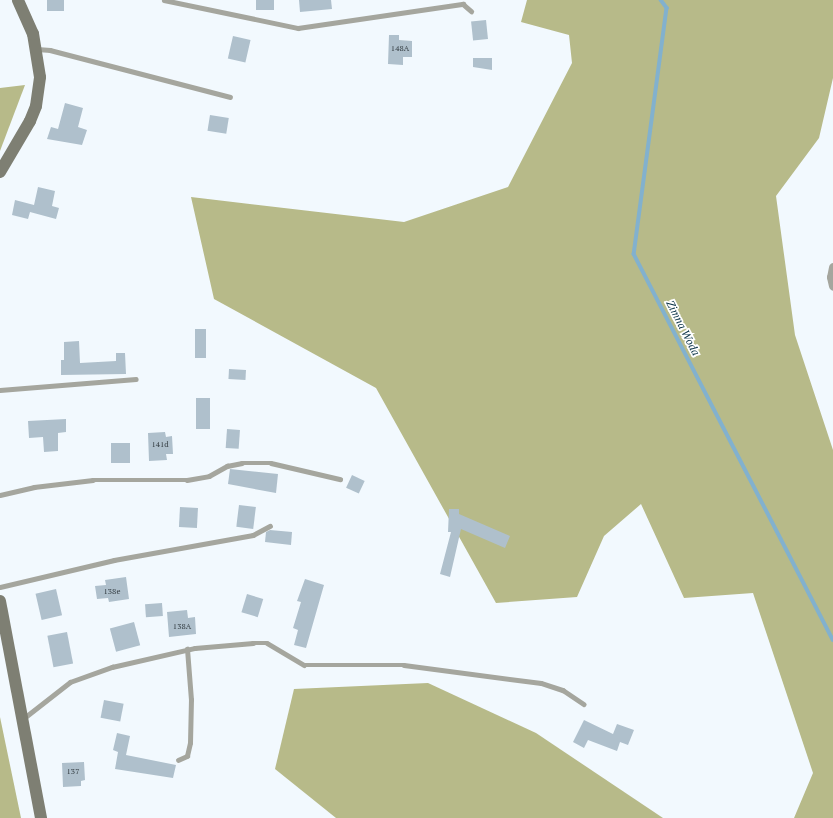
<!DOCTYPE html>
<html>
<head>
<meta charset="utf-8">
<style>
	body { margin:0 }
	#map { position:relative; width:833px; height:818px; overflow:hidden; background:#f2f9fe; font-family:"PT Serif",serif }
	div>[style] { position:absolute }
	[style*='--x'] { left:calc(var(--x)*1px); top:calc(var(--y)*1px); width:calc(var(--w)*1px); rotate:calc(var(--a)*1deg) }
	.forest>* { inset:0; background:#b7ba89 }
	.stream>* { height:3.5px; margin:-1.75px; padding:0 1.75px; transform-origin:1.75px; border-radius:1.75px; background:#82b1ce }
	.building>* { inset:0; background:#afc0cc; transform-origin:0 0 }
	.lane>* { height:4.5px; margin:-2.25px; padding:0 2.25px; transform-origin:2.25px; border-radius:2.25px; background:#a5a69e }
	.street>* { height:9px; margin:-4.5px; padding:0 4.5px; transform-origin:4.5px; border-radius:4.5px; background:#a5a69e }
	.secondary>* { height:12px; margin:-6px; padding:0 6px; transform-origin:6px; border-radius:6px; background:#7e7f73 }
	span { translate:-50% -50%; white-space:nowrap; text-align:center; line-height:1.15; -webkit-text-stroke:3.5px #fff; paint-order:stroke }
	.number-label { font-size:8px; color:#374046 }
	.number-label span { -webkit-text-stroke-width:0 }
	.water-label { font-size:11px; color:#042e43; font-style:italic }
</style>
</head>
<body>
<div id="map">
	<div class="forest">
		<i style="clip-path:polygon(527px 0,833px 0,833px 78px,819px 138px,776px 196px,795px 335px,833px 450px,833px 818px,794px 818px,813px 773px,753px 593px,684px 598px,641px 504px,604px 536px,577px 597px,496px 603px,376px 388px,214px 299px,191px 197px,404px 222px,508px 187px,572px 63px,569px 35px,521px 22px)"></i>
		<i style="clip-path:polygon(25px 85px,0 151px,0 88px)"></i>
		<i style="clip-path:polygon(428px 683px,536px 733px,663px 818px,336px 818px,275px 769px,294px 689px)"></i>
		<i style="clip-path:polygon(0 717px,21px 818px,0 818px)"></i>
	</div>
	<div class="stream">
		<i style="--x:661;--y:0;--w:10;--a:53"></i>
		<i style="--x:667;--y:8;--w:248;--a:97.6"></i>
		<i style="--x:634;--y:254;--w:434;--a:62.7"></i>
	</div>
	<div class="building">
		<i style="left:47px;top:0;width:17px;height:11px"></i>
		<i style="left:256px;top:0;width:18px;height:10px"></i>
		<i style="clip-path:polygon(299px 0,331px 0,332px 9px,300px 12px)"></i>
		<i style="left:486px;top:20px;width:19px;height:15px;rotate:84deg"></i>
		<i style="clip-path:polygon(389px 35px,399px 35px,399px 40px,412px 41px,412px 57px,403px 57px,403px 65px,388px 64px)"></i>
		<i style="left:233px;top:36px;width:18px;height:23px;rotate:13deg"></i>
		<i style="clip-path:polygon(473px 58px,492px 58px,492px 70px,473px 67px)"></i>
		<i style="clip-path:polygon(65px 103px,83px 108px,78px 127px,87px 130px,82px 145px,47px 139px,51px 127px,58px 129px)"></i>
		<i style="left:210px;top:115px;width:19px;height:16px;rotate:9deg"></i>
		<i style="clip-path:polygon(38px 187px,55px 191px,52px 206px,59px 208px,56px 219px,30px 212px,28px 219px,12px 215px,15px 200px,34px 205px)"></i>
		<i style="left:195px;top:329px;width:11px;height:29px"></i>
		<i style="clip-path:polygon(79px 341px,80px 363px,116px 361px,116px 353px,125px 353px,126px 374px,61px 375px,61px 360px,64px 360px,64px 342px)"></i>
		<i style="left:229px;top:369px;width:17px;height:10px;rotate:3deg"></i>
		<i style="left:196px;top:398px;width:14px;height:31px"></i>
		<i style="clip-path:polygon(66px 419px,66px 432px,58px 433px,58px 451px,44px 452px,43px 437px,29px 438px,28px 421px)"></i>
		<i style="left:227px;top:429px;width:13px;height:19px;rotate:4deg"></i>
		<i style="clip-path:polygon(165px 432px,166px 437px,172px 436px,173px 454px,166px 454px,167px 460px,149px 461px,148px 433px)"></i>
		<i style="left:111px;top:443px;width:19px;height:20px"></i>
		<i style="clip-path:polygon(230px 469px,278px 474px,276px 493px,228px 484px)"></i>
		<i style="left:352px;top:475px;width:14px;height:14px;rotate:25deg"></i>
		<i style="left:239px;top:505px;width:17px;height:22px;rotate:7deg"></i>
		<i style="left:180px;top:507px;width:18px;height:20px;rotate:3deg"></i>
		<i style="clip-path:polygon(449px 509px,459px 509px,459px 514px,510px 536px,505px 548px,461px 529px,450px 577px,440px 574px,451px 532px,448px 532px)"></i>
		<i style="clip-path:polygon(270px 530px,292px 532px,291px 545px,265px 542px,266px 532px)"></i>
		<i style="clip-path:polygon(126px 577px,129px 599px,109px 602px,108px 598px,97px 599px,95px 586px,106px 585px,105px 580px)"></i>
		<i style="clip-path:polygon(305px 579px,324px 585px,306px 648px,294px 645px,298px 630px,293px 628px,301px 602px,297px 601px)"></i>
		<i style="left:56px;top:589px;width:27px;height:21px;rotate:77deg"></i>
		<i style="left:247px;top:594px;width:17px;height:19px;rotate:17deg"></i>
		<i style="left:162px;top:603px;width:13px;height:17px;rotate:86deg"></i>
		<i style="clip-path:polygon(187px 610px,188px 618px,195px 617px,196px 634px,169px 637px,167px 612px)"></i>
		<i style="left:134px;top:622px;width:24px;height:25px;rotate:75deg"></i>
		<i style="left:67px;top:632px;width:32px;height:20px;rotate:79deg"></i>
		<i style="left:104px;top:700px;width:20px;height:18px;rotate:11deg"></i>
		<i style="clip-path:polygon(584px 720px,613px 734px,617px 724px,634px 730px,628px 745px,620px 742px,617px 751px,588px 740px,584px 748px,573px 742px)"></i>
		<i style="clip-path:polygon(117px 733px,130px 736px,126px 755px,176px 765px,173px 778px,115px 769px,118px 752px,113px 750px)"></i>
		<i style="clip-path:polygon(84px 762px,85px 780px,81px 781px,81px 786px,63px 787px,62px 763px)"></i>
	</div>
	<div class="lane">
		<i style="--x:164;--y:0;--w:137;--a:11.8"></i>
		<i style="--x:298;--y:28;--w:167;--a:-8.3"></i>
		<i style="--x:463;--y:4;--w:11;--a:41"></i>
		<i style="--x:37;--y:49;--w:13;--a:4"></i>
		<i style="--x:50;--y:50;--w:186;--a:14.6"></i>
		<i style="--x:0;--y:390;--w:136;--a:-4.6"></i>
		<i style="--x:0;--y:495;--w:35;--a:-13"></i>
		<i style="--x:34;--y:487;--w:59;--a:-6.8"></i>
		<i style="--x:93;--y:480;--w:94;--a:0"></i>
		<i style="--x:187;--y:480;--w:22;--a:-10"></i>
		<i style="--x:209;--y:476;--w:21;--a:-29"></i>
		<i style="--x:227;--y:466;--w:15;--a:-11"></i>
		<i style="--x:242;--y:463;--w:29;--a:0"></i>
		<i style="--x:271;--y:463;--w:71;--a:13.1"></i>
		<i style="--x:0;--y:587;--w:117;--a:-13.3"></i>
		<i style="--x:114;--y:560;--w:141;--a:-10.2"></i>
		<i style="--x:253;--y:535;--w:19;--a:-28"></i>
		<i style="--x:24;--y:718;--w:58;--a:-38"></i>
		<i style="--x:70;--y:682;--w:45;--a:-19.7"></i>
		<i style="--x:112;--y:667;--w:85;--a:-12.9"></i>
		<i style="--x:195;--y:648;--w:58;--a:-4.9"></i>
		<i style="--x:253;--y:643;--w:14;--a:0"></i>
		<i style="--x:267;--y:643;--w:43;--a:30.7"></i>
		<i style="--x:304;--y:665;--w:100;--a:0"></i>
		<i style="--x:404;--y:665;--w:138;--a:7.5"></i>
		<i style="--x:541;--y:683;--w:23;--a:18"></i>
		<i style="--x:563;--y:690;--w:25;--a:34"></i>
		<i style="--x:178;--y:760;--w:10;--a:-24"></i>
		<i style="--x:187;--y:756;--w:13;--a:-77"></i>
		<i style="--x:190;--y:743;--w:43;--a:-88.7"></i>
		<i style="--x:191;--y:700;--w:51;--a:-94.5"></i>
	</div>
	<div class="street">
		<i style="--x:833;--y:267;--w:10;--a:101"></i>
		<i style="--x:831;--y:277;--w:9;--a:77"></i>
	</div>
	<div class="secondary">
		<i style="--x:0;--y:172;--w:59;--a:-59.5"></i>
		<i style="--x:30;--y:121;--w:16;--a:-68"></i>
		<i style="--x:36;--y:106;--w:29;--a:-82"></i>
		<i style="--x:40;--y:77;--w:44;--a:-99.2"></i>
		<i style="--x:33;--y:34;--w:37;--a:-114"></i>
		<i style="--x:0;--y:601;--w:221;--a:79.3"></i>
	</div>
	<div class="number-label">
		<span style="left:400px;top:49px">148A</span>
		<span style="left:160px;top:445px">141d</span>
		<span style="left:112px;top:592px">138e</span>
		<span style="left:182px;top:627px">138A</span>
		<span style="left:73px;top:772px">137</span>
	</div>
	<div class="water-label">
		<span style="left:683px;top:328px;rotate:63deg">Zimna Woda</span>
	</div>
</div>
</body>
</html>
